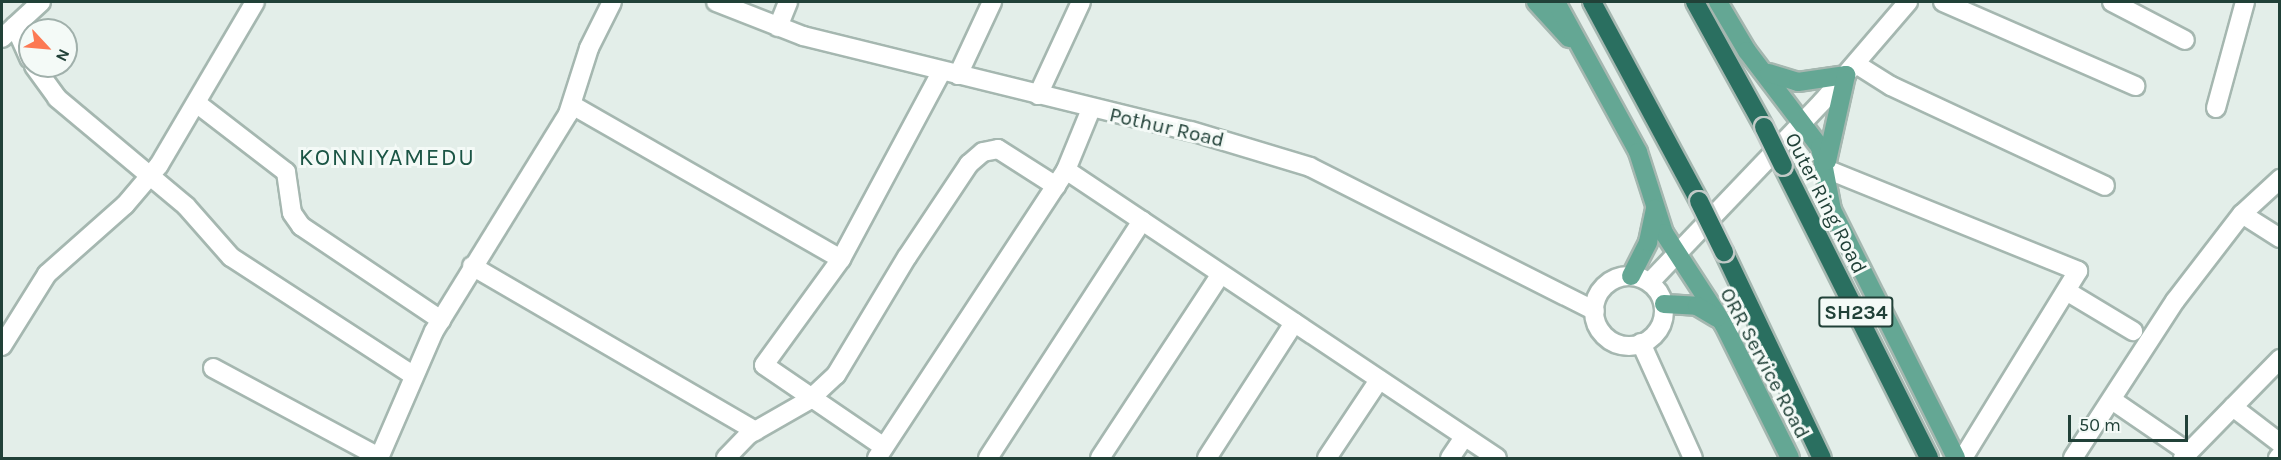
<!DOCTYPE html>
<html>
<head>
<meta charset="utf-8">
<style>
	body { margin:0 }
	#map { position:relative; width:2281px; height:460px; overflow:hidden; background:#e3eee9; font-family:Karla,sans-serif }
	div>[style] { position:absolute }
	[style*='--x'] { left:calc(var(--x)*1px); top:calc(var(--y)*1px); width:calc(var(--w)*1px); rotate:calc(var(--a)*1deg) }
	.roads { filter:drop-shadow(2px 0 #a5b7b0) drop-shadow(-2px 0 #a5b7b0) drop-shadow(0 2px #a5b7b0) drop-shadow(0 -2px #a5b7b0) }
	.minor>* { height:18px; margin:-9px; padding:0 9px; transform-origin:9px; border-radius:9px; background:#fff }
	.minor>.ring { margin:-9px; padding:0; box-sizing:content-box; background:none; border:18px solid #fff; border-radius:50% }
	.major>* { height:18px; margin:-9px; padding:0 9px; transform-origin:9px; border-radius:9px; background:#64a794 }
	.highway>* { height:18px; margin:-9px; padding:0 9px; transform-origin:9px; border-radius:9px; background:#2a6f60 }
	.bridges { filter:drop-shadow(2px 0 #c1cac7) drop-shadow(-2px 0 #c1cac7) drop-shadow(0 2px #c1cac7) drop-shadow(0 -2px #c1cac7) }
	.highway-bridge>* { height:18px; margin:-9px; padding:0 9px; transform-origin:9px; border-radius:9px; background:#2a6f60 }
	span { translate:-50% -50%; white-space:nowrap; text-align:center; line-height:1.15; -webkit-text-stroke:6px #f4faf7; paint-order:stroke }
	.shield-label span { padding:2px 4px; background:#f4faf7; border:2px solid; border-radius:4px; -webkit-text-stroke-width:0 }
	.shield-label { font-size:20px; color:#214138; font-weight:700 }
	.street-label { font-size:21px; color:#214138 }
	.quarter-label { font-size:24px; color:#1b5545; letter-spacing:1.5px }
	.frame { position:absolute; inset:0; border:3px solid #214138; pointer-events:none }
	.north { position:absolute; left:18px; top:18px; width:60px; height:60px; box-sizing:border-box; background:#f4faf7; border:2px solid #a0b0ab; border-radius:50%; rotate:116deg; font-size:16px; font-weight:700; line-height:24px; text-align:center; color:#214138 }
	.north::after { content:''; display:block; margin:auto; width:21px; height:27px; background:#fc7953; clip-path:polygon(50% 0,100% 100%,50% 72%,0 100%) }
	.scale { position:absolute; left:2068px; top:415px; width:120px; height:27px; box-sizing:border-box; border:3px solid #214138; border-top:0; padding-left:8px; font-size:18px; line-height:21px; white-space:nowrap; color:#214138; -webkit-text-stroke:4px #f4faf7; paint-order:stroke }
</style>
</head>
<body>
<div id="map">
	<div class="roads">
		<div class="minor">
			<i style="--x:716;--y:2;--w:93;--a:21.3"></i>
			<i style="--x:803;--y:36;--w:399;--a:13.8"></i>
			<i style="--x:1191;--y:131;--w:124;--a:16.8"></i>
			<i style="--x:1310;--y:167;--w:319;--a:26.8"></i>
			<i style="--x:1943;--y:2;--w:210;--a:23.6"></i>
			<i style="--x:2112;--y:2;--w:82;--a:27.5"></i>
			<i style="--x:15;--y:26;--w:36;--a:66"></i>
			<i style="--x:778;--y:27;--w:27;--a:-68"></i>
			<i style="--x:2;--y:38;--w:53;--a:-42.7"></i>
			<i style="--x:1856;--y:64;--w:41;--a:32.2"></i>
			<i style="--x:1891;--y:86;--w:236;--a:25"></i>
			<i style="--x:34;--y:66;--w:39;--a:54"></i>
			<i style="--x:57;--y:98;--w:168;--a:39.9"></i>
			<i style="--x:186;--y:206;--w:68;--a:48.6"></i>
			<i style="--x:231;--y:257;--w:217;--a:33"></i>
			<i style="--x:958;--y:75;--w:81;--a:-65"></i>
			<i style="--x:1038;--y:95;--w:102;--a:-65.2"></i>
			<i style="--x:199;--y:105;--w:110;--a:37.6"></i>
			<i style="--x:286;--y:172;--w:41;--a:81.7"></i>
			<i style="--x:292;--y:213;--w:16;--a:55"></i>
			<i style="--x:301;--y:226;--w:169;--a:33.9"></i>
			<i style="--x:572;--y:105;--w:310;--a:29.8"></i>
			<i style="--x:2216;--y:108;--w:110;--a:-74.7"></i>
			<i style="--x:1826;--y:169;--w:272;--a:22"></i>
			<i style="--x:2078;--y:271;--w:220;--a:121.6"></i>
			<i style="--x:1066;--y:170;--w:518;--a:33.75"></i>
			<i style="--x:2242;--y:214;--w:45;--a:32.3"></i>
			<i style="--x:472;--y:266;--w:328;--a:30.2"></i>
			<i class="ring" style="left:1594px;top:276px;width:52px;height:52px"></i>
			<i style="--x:1650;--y:282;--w:249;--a:-46.3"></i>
			<i style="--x:1822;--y:102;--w:132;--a:-49.3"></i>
			<i style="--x:2068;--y:292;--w:76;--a:31"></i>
			<i style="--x:1641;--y:343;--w:126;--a:65.7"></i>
			<i style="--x:2;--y:346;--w:85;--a:-58"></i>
			<i style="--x:47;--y:274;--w:104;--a:-41.5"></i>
			<i style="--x:125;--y:205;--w:52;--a:-49.6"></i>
			<i style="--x:159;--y:165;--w:189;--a:-59.5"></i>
			<i style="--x:213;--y:368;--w:188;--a:28.2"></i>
			<i style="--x:2112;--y:400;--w:92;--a:34.4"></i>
			<i style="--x:2233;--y:407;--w:59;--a:37.5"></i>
			<i style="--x:884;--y:447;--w:145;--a:-145.7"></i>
			<i style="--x:764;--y:365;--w:131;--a:-54"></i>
			<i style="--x:841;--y:259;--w:213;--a:-61.8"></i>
			<i style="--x:379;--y:458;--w:138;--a:-66.6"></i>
			<i style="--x:434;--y:331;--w:255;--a:-58.3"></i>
			<i style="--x:568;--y:114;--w:69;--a:-72.3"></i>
			<i style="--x:589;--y:48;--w:51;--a:-63.4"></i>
			<i style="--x:726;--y:458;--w:32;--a:-46"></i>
			<i style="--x:748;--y:435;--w:70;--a:-29.8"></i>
			<i style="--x:809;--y:400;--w:37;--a:-43"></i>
			<i style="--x:836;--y:375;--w:138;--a:-59"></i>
			<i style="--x:907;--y:257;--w:112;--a:-56.3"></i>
			<i style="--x:969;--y:164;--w:18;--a:-41"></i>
			<i style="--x:983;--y:152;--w:15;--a:-11"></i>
			<i style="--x:998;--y:149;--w:69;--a:32.5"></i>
			<i style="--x:877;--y:458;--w:344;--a:-56.7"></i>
			<i style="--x:1066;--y:170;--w:66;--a:-67.7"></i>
			<i style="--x:988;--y:458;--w:283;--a:-57"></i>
			<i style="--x:1100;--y:458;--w:220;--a:-56.7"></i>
			<i style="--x:1207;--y:458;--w:161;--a:-57.2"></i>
			<i style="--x:1327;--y:458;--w:94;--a:-56.3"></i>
			<i style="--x:1450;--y:458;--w:25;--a:-56"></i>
			<i style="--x:2073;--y:458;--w:187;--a:-57"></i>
			<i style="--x:2175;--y:301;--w:110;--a:-52.4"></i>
			<i style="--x:2242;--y:214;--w:52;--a:-42.6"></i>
			<i style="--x:2183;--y:458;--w:139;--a:-45.6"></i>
			<i style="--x:2278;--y:458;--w:3;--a:-45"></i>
		</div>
		<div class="major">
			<i style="--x:1536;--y:2;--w:49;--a:47.5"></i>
			<i style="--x:1556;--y:2;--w:171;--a:61.3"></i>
			<i style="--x:1638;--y:152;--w:85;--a:72.2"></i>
			<i style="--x:1664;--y:233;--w:110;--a:56.9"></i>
			<i style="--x:1724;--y:325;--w:148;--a:63.6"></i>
			<i style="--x:1718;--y:2;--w:57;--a:59.4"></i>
			<i style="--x:1747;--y:51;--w:121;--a:52.8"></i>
			<i style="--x:1820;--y:147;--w:64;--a:79.2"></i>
			<i style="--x:1832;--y:210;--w:277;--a:63.4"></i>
			<i style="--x:1769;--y:73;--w:30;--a:17"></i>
			<i style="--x:1798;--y:82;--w:49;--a:-8.3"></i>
			<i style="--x:1827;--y:161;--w:88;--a:-77.5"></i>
			<i style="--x:1631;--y:276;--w:38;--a:-63"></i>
			<i style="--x:1648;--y:242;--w:34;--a:-78"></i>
			<i style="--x:1664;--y:304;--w:33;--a:3"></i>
			<i style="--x:1697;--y:306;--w:23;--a:31"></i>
		</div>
		<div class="highway">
			<i style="--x:1592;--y:2;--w:226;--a:61.7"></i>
			<i style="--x:1695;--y:2;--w:143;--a:61.1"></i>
			<i style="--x:1783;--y:166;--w:326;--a:63.4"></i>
			<i style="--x:1724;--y:252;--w:228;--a:64.6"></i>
		</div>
	</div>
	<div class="bridges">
		<div class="highway-bridge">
			<i style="--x:1764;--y:127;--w:43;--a:64"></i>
			<i style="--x:1699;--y:201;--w:57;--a:63.9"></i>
		</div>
	</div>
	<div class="shield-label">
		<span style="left:1856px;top:312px">SH234</span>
	</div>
	<div class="street-label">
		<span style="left:1167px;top:127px;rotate:13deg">Pothur Road</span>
		<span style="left:1826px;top:203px;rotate:63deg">Outer Ring Road</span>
		<span style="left:1765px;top:363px;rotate:62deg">ORR Service Road</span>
	</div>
	<div class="quarter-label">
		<span style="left:387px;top:158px">KONNIYAMEDU</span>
	</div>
	<div class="frame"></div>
	<div class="north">N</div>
	<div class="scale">50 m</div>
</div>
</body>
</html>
